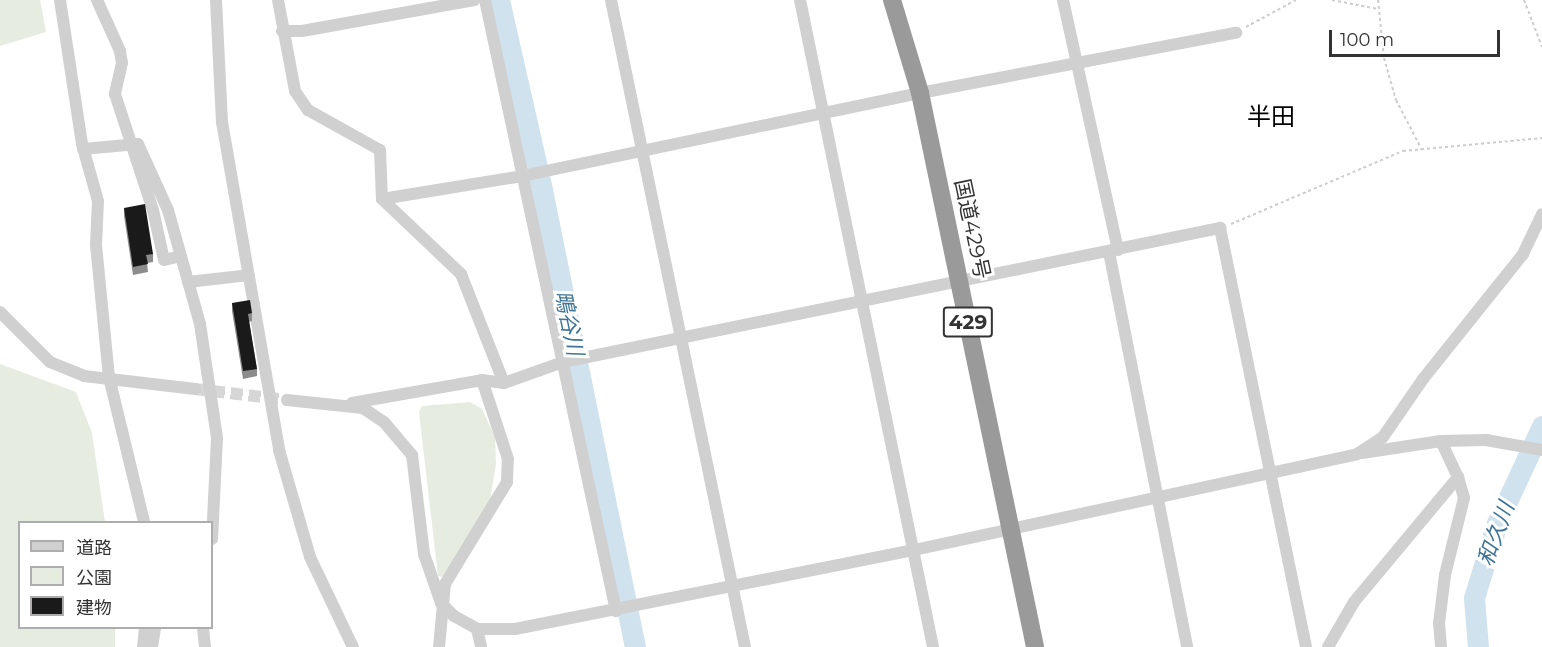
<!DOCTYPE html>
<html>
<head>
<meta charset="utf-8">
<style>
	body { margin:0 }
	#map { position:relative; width:1542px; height:647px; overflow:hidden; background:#fff; font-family:Montserrat,"Noto Sans JP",sans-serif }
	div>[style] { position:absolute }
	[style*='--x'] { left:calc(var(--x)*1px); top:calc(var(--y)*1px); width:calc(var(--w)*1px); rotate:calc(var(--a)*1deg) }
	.green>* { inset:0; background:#e6ecdf }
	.river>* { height:21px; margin:-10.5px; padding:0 10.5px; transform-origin:10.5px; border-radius:10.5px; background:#cfe2ee }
	.minor-tunnel>* { height:12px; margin-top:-6px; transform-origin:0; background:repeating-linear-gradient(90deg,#d6d6d6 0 12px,transparent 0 18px) }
	.path>* { height:2px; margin-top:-1px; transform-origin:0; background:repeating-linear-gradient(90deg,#cdcdcd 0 3px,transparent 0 6px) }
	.minor>* { height:12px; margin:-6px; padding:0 6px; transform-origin:6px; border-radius:6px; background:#d0d0d0 }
	.highway>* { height:18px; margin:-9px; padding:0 9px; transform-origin:9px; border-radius:9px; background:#9a9a9a }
	.wall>* { inset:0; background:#8c8c8c }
	.building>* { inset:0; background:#1a1a1a }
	span { translate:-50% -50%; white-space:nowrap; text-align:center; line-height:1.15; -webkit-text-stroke:6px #fff; paint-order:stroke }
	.shield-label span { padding:2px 4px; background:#fff; border:2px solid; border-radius:4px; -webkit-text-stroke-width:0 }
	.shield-label { font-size:20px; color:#333; font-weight:700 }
	.street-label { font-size:21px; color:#333 }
	.water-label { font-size:22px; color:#3f7597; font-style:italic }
	.quarter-label { font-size:24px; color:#000 }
	.legend { position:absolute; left:18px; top:521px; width:195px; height:108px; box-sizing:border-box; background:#fff; border:2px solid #adadad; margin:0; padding:8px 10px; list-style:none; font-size:18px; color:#333 }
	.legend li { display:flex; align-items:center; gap:12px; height:30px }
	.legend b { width:30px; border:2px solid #adadad }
	.scale { position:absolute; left:1329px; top:30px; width:171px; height:27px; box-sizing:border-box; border:3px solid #333; border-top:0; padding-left:8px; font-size:18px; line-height:21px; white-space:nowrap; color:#333; -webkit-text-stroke:4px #fff; paint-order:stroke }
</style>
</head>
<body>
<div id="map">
	<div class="green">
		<i style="clip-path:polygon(0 0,40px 0,46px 32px,0 46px)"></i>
		<i style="clip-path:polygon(0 364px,76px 392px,92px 433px,105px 522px,20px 522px,20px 628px,115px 628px,115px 647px,0 647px)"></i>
		<i style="clip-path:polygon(470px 402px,482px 409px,495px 437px,496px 464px,488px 513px,444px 577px,438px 576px,419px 412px,422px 406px)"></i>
	</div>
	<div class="river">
		<i style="--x:499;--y:0;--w:195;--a:77.2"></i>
		<i style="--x:542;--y:190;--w:466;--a:78.5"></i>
		<i style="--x:1478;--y:647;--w:49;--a:-94.7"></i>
		<i style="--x:1474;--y:598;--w:78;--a:-73"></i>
		<i style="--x:1497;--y:523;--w:107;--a:-65.1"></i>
	</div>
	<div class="minor-tunnel">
		<i style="--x:195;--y:389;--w:93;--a:6.8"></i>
	</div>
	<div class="path">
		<i style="--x:1332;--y:0;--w:47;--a:11.1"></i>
		<i style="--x:1378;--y:0;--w:58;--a:84.1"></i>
		<i style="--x:1384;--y:58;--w:44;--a:74.1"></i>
		<i style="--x:1396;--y:100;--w:56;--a:62.5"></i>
		<i style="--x:1524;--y:0;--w:50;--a:69"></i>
		<i style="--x:1246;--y:27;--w:57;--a:-28.4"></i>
		<i style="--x:1231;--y:224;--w:187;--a:-23"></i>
		<i style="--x:1403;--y:151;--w:140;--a:-5.3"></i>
	</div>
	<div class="minor">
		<i style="--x:60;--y:0;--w:146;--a:81.3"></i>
		<i style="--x:82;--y:144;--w:59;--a:74.3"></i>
		<i style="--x:98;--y:201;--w:44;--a:92.6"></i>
		<i style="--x:96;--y:245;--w:133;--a:84.4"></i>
		<i style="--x:109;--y:377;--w:149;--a:76.4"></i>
		<i style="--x:97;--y:0;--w:56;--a:65.7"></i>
		<i style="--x:120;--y:51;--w:12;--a:81"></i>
		<i style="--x:122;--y:63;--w:32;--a:103"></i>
		<i style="--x:115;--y:94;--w:122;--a:71.9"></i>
		<i style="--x:153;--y:210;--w:51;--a:77.6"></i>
		<i style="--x:164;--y:260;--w:17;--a:-13"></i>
		<i style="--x:216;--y:0;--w:122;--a:87.2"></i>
		<i style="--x:222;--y:122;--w:333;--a:80.1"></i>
		<i style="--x:279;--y:450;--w:111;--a:73.8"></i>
		<i style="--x:310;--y:557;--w:100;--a:64.5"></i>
		<i style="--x:278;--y:0;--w:93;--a:79.4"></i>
		<i style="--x:295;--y:91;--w:23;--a:56"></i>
		<i style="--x:308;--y:110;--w:82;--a:29.1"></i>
		<i style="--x:380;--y:150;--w:49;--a:87.7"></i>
		<i style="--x:382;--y:199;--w:109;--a:43.5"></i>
		<i style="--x:461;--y:274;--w:117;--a:68.5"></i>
		<i style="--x:485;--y:0;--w:625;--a:77.9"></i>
		<i style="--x:611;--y:0;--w:661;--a:78.3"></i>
		<i style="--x:800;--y:0;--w:661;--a:78.38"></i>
		<i style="--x:1063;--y:0;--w:256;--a:77.6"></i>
		<i style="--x:282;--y:31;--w:20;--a:0"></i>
		<i style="--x:302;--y:31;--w:175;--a:-10.2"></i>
		<i style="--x:83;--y:149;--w:55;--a:-5.2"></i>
		<i style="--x:138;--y:144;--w:72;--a:65.6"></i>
		<i style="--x:168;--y:210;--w:118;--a:74.3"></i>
		<i style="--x:200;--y:324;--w:115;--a:81.5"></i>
		<i style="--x:217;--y:438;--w:101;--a:92.8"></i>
		<i style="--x:382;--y:199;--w:142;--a:-9.3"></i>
		<i style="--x:522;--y:176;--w:407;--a:-11.8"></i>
		<i style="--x:920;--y:93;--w:322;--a:-10.8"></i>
		<i style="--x:1109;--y:252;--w:403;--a:78.8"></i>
		<i style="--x:188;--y:282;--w:61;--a:-6.5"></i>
		<i style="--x:0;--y:312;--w:71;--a:45"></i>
		<i style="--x:50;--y:362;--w:37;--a:22"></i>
		<i style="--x:84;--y:376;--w:112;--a:6.7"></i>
		<i style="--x:287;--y:400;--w:76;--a:6"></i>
		<i style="--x:363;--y:408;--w:25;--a:34"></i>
		<i style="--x:384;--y:422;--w:43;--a:49.7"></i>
		<i style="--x:412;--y:455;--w:100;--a:83.1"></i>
		<i style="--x:424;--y:554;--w:52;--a:70.9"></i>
		<i style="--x:441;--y:603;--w:18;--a:45"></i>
		<i style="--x:454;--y:616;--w:26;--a:29"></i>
		<i style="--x:477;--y:629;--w:38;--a:0"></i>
		<i style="--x:515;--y:629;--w:407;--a:-11.2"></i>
		<i style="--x:914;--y:550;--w:453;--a:-12.2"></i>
		<i style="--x:1357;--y:454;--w:31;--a:-33"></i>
		<i style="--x:1383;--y:437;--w:70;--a:-55.4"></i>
		<i style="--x:1423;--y:379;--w:160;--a:-51.3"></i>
		<i style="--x:1523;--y:254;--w:44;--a:-64.6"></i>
		<i style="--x:352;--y:403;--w:132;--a:-10"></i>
		<i style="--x:482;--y:380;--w:22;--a:8"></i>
		<i style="--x:504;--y:383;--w:63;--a:-19.6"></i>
		<i style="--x:563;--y:362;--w:671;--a:-11.53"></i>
		<i style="--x:1220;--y:228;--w:428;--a:78.4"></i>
		<i style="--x:1441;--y:441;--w:40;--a:65"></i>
		<i style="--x:1458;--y:477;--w:22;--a:74"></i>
		<i style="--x:1464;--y:498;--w:79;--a:103.9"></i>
		<i style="--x:1445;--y:575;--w:48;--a:97.1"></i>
		<i style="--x:1439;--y:623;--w:24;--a:85"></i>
		<i style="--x:1362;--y:453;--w:80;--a:-8.6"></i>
		<i style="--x:1441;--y:441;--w:45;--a:-1.3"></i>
		<i style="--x:1486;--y:440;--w:57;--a:10.1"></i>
		<i style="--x:203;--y:628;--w:19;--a:84"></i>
		<i style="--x:477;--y:629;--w:18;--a:77"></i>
		<i style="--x:143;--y:647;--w:19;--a:-84"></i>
		<i style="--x:152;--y:647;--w:19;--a:-81"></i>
		<i style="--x:439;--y:647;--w:63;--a:-84.6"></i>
		<i style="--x:445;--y:584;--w:119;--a:-58.7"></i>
		<i style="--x:507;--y:482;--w:23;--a:-88"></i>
		<i style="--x:508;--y:459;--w:83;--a:-108.2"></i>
		<i style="--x:1328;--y:647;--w:52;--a:-60"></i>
		<i style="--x:1354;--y:602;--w:163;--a:-50.2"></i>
	</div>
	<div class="highway">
		<i style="--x:892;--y:0;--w:97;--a:73.2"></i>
		<i style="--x:920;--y:93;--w:566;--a:78.27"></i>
	</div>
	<div class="wall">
		<i style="clip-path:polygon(124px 208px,153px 254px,153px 262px,147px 263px,148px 272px,133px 275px,124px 216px)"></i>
		<i style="clip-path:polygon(232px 303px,252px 313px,252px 321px,249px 322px,257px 369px,257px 376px,243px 379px,232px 311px)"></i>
	</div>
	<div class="building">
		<i style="clip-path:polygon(145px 204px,153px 254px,146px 255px,148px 264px,133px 267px,124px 208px)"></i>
		<i style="clip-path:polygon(250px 300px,252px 313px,248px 314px,257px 369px,243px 371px,232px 303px)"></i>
	</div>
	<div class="shield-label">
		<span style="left:968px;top:322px">429</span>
	</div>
	<div class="street-label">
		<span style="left:972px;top:229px;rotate:78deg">国道429号</span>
	</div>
	<div class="water-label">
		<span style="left:569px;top:323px;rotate:78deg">鴫谷川</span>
		<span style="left:1496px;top:534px;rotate:-70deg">和久川</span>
	</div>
	<div class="quarter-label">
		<span style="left:1271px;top:117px">半田</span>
	</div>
	<ul class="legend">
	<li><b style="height:8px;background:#d0d0d0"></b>道路</li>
	<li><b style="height:16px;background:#e6ecdf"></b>公園</li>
	<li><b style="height:16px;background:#1a1a1a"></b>建物</li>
	</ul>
	<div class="scale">100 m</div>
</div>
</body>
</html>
